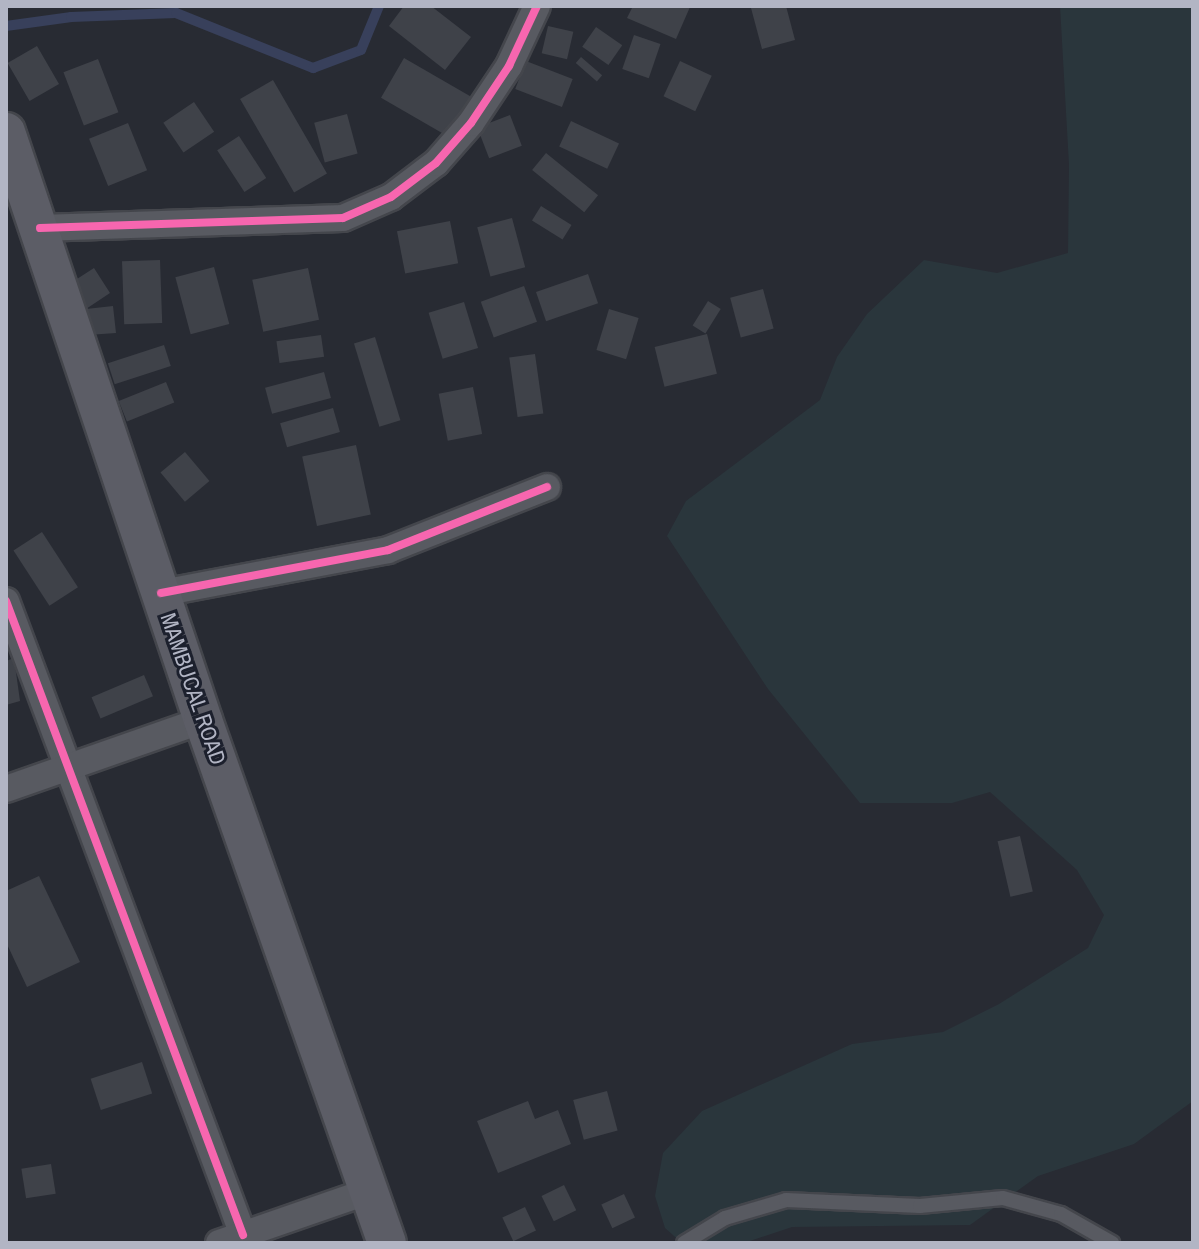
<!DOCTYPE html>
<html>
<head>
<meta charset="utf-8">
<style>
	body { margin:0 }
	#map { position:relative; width:1199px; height:1249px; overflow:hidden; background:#282b33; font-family:"Archivo Narrow",sans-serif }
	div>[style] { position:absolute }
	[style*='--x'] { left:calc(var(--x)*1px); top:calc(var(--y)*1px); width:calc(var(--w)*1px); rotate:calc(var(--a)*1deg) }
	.green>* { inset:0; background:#2a363c }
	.stream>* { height:10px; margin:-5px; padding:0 5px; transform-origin:5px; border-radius:5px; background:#38405b }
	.building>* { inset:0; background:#3f4249; transform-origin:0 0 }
	.roads { filter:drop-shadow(2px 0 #44464c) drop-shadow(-2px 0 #44464c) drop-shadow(0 2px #44464c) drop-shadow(0 -2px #44464c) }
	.service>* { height:14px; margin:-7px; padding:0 7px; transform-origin:7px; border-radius:7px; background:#585a61 }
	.minor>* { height:26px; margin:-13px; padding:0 13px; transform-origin:13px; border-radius:13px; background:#585a61 }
	.secondary>* { height:38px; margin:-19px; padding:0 19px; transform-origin:19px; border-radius:19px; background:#5c5d66 }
	.cycleway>* { height:8px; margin:-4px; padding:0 4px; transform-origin:4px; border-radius:4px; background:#f766af }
	span { translate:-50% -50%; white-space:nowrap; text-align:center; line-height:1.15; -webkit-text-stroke:6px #1c202d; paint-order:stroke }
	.street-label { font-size:22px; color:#b2b5c4 }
	.frame { position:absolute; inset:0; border:8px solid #b2b5c4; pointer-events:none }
</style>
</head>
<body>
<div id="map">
	<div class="green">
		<i style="clip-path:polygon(1060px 6px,1193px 6px,1193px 1101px,1134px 1144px,1038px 1176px,970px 1225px,792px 1227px,744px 1243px,682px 1243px,665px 1228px,655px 1196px,663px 1153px,702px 1111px,852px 1044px,943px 1032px,999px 1004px,1088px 948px,1104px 915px,1077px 870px,990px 792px,952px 803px,860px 803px,768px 689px,667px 536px,686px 501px,820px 400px,837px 357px,867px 314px,924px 260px,997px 273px,1068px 253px,1069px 165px)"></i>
	</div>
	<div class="stream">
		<i style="--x:6;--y:26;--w:66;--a:-7.9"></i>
		<i style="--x:71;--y:17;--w:105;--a:-2.2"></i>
		<i style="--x:176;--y:13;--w:148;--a:21.9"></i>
		<i style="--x:313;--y:68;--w:51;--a:-20.6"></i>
		<i style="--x:361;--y:50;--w:48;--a:-67.8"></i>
	</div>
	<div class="building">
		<i style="clip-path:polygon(404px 6px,431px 6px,471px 37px,445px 70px,389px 26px)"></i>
		<i style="clip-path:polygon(633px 6px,688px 6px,690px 7px,676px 39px,627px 18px)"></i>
		<i style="clip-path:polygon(786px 6px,795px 40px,762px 49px,751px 8px)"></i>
		<i style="left:548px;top:26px;width:26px;height:28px;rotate:13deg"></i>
		<i style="left:596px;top:27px;width:32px;height:24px;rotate:35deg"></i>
		<i style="left:634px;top:35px;width:28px;height:36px;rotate:19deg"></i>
		<i style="left:37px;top:46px;width:44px;height:34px;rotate:60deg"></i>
		<i style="left:581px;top:57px;width:28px;height:8px;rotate:41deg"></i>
		<i style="left:404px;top:58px;width:79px;height:46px;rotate:30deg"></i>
		<i style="left:98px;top:59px;width:57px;height:37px;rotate:69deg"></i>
		<i style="left:526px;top:61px;width:50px;height:30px;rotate:21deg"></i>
		<i style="left:680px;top:61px;width:35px;height:39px;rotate:25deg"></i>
		<i style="left:273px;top:80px;width:108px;height:38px;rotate:60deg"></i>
		<i style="left:194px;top:102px;width:36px;height:37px;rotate:56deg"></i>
		<i style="left:347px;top:114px;width:41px;height:34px;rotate:75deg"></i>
		<i style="left:510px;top:115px;width:33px;height:35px;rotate:69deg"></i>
		<i style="left:571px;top:121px;width:53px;height:28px;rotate:25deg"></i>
		<i style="left:128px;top:123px;width:51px;height:42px;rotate:68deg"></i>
		<i style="left:239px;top:136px;width:50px;height:26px;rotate:57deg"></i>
		<i style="left:546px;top:153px;width:67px;height:22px;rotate:39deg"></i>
		<i style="left:541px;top:206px;width:36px;height:17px;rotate:32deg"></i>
		<i style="left:512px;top:218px;width:51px;height:36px;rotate:75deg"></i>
		<i style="left:450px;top:221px;width:43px;height:54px;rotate:79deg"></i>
		<i style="left:160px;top:260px;width:63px;height:38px;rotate:88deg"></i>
		<i style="left:214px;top:267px;width:59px;height:40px;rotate:75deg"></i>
		<i style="clip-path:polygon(94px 268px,110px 293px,86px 309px,113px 306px,116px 333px,88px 335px,86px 309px,82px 311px,66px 286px)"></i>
		<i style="left:308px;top:268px;width:53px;height:57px;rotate:78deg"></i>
		<i style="left:588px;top:274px;width:31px;height:55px;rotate:71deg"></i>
		<i style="left:524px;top:286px;width:38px;height:46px;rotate:70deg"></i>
		<i style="left:763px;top:289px;width:41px;height:34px;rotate:75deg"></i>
		<i style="left:708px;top:301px;width:15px;height:29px;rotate:32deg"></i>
		<i style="left:464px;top:302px;width:48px;height:37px;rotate:73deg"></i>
		<i style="left:609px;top:309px;width:31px;height:43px;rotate:17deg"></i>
		<i style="left:707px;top:334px;width:41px;height:54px;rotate:76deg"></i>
		<i style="left:321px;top:335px;width:22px;height:45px;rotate:82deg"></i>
		<i style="left:375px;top:337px;width:87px;height:22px;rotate:73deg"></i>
		<i style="left:164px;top:345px;width:22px;height:59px;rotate:72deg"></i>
		<i style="left:535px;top:354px;width:60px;height:26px;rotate:82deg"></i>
		<i style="left:324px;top:372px;width:27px;height:61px;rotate:75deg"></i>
		<i style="left:166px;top:382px;width:22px;height:51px;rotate:68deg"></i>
		<i style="left:473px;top:387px;width:48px;height:35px;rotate:79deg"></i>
		<i style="left:333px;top:408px;width:25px;height:55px;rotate:74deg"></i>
		<i style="left:356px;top:445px;width:71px;height:55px;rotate:78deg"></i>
		<i style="left:185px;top:452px;width:38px;height:32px;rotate:50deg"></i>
		<i style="left:42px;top:532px;width:66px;height:34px;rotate:57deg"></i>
		<i style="clip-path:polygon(14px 658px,20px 701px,6px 705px,6px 661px)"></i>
		<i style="left:144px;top:675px;width:23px;height:57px;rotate:67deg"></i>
		<i style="left:1020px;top:836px;width:57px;height:23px;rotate:77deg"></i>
		<i style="clip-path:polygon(39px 876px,80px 962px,27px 987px,6px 942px,6px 891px)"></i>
		<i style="left:142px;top:1062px;width:33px;height:54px;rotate:72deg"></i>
		<i style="left:607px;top:1091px;width:41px;height:35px;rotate:75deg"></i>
		<i style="clip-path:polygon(528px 1101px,535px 1119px,558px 1110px,571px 1144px,498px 1173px,477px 1121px)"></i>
		<i style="left:51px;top:1164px;width:30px;height:30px;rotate:81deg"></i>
		<i style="left:564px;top:1185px;width:28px;height:25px;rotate:64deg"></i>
		<i style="left:624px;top:1194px;width:26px;height:25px;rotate:65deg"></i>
		<i style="left:525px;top:1207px;width:26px;height:25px;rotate:65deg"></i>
	</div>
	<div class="roads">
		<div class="service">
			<i style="--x:684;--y:1243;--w:48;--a:-31.4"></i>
			<i style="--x:725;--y:1218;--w:64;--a:-16.4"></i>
			<i style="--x:786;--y:1200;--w:134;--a:2.6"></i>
			<i style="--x:920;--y:1206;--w:83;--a:-5.5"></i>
			<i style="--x:1003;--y:1198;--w:60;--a:15.4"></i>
			<i style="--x:1061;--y:1214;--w:59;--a:29.6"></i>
		</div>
		<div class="minor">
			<i style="--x:40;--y:228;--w:303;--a:-1.9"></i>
			<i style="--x:343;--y:218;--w:52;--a:-23.6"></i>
			<i style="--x:391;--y:197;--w:56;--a:-37.1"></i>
			<i style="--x:436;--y:163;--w:53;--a:-48.8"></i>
			<i style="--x:471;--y:123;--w:69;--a:-56.3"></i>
			<i style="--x:509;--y:66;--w:66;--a:-65"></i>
			<i style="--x:161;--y:593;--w:231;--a:-10.7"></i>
			<i style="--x:388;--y:550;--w:171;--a:-21.6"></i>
			<i style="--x:6;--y:601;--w:677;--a:69.5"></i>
			<i style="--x:6;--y:789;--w:209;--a:-19.3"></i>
			<i style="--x:219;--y:1243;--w:159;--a:-19.1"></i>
		</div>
		<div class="secondary">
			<i style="--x:6;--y:132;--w:620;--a:71.48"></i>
			<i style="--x:203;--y:720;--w:554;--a:70.62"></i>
		</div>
	</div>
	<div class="cycleway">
		<i style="--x:40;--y:228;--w:303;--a:-1.9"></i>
		<i style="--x:343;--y:218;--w:52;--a:-23.6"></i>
		<i style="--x:391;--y:197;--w:56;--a:-37.1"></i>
		<i style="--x:436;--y:163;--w:53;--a:-48.8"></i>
		<i style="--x:471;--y:123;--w:69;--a:-56.3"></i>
		<i style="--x:509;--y:66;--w:66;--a:-65"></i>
		<i style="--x:161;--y:593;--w:231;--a:-10.7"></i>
		<i style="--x:388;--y:550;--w:171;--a:-21.6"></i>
		<i style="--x:6;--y:601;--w:677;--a:69.5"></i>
	</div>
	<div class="street-label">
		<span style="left:193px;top:689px;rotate:71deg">MAMBUCAL ROAD</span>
	</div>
	<div class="frame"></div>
</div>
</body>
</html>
